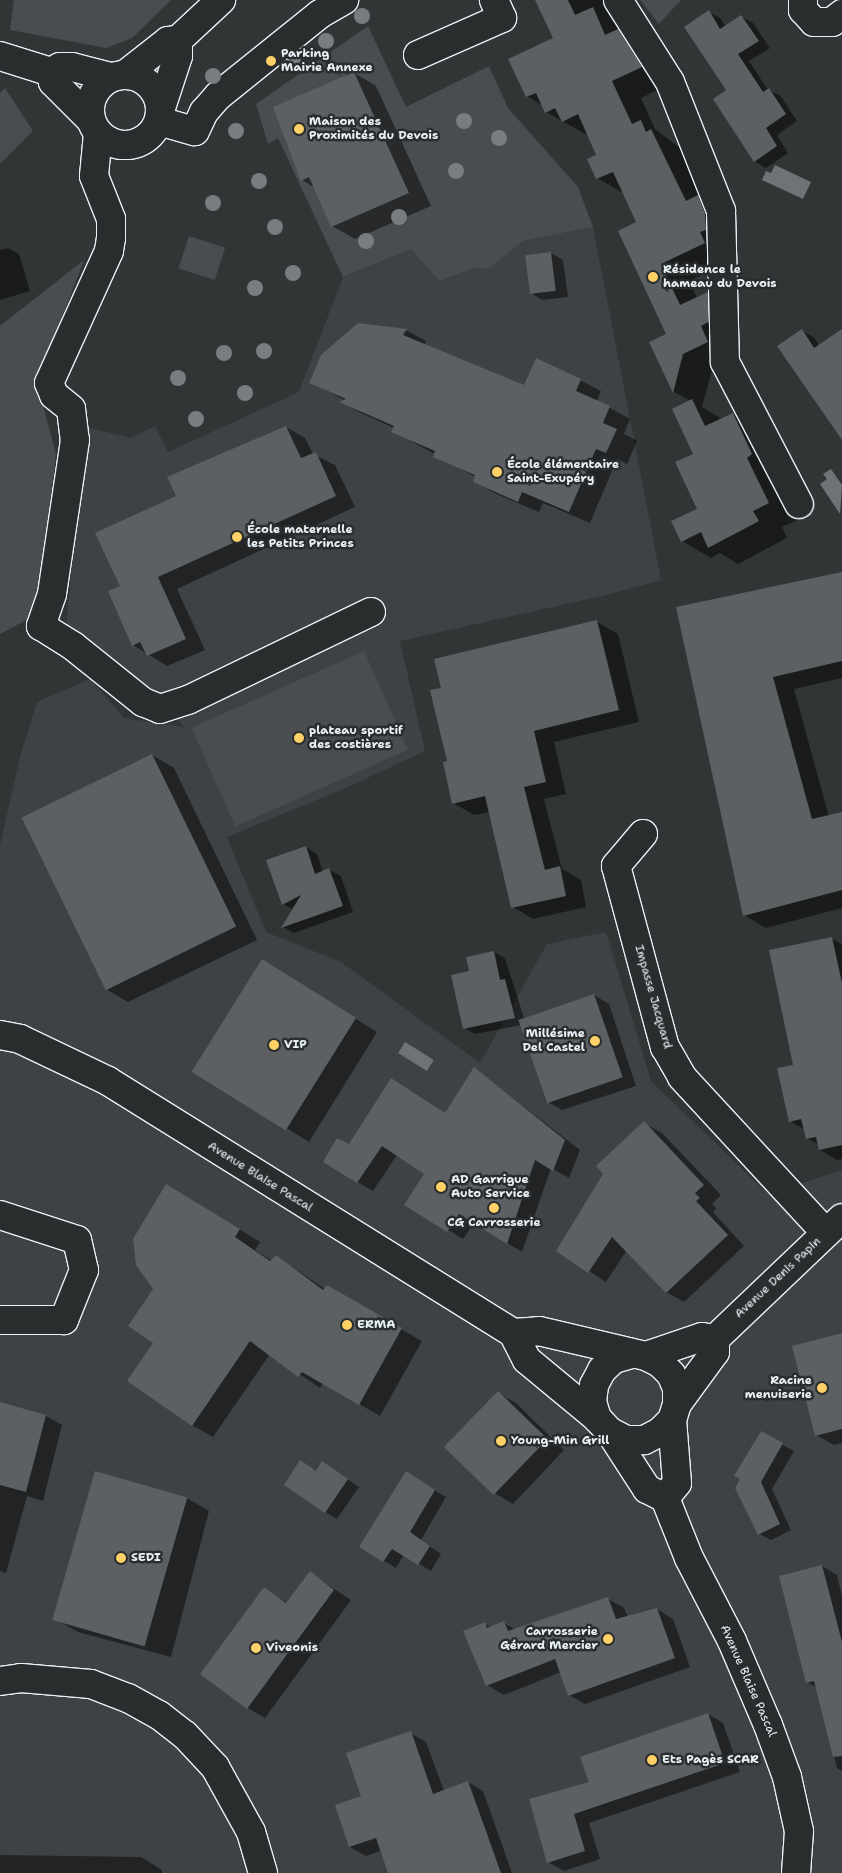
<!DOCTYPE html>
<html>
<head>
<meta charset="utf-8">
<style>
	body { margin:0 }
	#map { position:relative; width:842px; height:1873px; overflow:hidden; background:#323536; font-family:"Shantell Sans",sans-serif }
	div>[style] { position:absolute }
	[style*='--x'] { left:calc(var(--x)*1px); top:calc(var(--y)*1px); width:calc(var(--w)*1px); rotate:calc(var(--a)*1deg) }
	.built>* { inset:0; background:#3f4244 }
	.green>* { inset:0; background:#494d4f; transform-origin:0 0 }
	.water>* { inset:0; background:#6e7376; transform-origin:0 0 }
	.shadow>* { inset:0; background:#0007 }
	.building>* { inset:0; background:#5c6063; transform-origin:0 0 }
	.roads { filter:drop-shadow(1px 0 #e8f1f8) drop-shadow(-1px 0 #e8f1f8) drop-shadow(0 1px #e8f1f8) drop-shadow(0 -1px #e8f1f8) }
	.minor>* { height:28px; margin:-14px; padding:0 14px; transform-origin:14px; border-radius:14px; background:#2a2d2e }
	.minor>.ring { margin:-14px; padding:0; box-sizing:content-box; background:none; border:28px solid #2a2d2e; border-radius:50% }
	.trees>* { width:16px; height:16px; margin:-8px; border-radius:50%; background:#777d80 }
	.dots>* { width:14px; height:14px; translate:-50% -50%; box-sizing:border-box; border:2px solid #2a2d2e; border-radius:50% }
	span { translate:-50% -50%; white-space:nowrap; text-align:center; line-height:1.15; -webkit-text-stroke:5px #2a2d2e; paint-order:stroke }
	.poi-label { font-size:12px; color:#e8f1f8; font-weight:700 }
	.left { translate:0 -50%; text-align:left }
	.right { translate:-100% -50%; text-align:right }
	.street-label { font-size:12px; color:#e8f1f8 }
</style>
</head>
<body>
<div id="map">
	<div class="built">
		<i style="clip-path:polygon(593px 227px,661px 580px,606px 595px,400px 641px,425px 751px,348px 787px,227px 837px,266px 932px,341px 962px,480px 1063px,547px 944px,606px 932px,651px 1081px,768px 1194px,842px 1170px,842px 1873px,0 1873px,0 845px,21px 753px,37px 702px,90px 679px,124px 718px,184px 727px,157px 693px,66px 626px,86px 427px,131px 438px,155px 426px,168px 452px,299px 392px,343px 277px,411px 249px,439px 281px,475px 268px,488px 269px,523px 241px)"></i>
	</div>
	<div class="green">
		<i style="clip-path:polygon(14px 0,171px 0,132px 38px,106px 48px,10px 30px)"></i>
		<i style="clip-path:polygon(640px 0,681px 0,659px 24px)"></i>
		<i style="clip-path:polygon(368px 26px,406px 107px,489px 66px,508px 108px,578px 187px,593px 227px,523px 241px,488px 269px,475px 268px,439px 281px,411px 249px,343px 277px,278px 138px,268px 144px,256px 104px)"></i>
		<i style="clip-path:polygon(5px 88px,33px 131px,0 164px,0 93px)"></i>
		<i style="left:189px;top:236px;width:38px;height:34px;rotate:18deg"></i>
		<i style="clip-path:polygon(84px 260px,37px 383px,56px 454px,44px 561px,32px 617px,0 634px,0 326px)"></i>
		<i style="left:364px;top:651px;width:108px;height:189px;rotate:66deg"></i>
	</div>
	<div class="water">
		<i style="clip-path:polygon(775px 165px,811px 182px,803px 199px,762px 180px,766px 171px,771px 173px)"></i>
		<i style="clip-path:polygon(831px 469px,842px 485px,840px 514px,820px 484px,827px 479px,823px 474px)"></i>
		<i style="left:405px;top:1042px;width:34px;height:13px;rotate:32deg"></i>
	</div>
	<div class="shadow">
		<i style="clip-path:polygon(536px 0,611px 0,670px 84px,641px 98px,655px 129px,680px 148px,733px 260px,689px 281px,697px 298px,707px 293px,736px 310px,737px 359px,712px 370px,702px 407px,722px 419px,733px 414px,762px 431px,775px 475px,798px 520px,782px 527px,787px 538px,738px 564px,720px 553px,711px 558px,682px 541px,699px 509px,691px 401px,674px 392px,651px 343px,668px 335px,638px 223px,625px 194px,597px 178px,598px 155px,589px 136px,546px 112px,543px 106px,527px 96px,555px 39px)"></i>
		<i style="clip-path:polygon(709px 12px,720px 18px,726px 27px,741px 17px,753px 23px,770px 48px,749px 61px,768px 90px,781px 96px,797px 121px,777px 135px,788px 153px,766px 168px,754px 161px,728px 90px)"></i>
		<i style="clip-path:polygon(354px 73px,376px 86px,431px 206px,355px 239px,332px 226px,315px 188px,302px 180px,275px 108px)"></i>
		<i style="clip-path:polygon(8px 248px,19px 254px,30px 291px,0 300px,0 250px)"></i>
		<i style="clip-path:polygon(551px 253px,563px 260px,568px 297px,542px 300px,531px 293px)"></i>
		<i style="clip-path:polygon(406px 330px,426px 341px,424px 345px,525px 387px,580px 380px,601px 391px,597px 401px,630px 419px,624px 434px,637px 441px,627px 464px,617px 459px,590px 523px,543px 503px,539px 512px,494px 493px,474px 481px,476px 477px,393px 431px,394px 428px,361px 413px,342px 402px,346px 401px,310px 382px)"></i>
		<i style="clip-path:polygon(802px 331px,814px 337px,819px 346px,842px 340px,842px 438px)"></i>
		<i style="clip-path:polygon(286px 427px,305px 438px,313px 454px,335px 465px,355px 507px,177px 589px,205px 650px,167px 666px,133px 645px,122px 586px,177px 497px)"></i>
		<i style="clip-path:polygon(842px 573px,842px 678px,794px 689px,829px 817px,842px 814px,842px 908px,766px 928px,744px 915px,678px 608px)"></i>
		<i style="clip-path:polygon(597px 622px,618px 634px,639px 722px,554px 742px,566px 794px,544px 799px,562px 869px,581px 880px,586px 907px,533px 919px,513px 907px,490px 812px,474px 815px,453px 803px,443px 689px)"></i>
		<i style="clip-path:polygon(152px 755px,174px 768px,257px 940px,128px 1002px,106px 989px)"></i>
		<i style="clip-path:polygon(306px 847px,317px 854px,323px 872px,329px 870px,341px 876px,353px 912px,294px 933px,283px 927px,294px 910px,283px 904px)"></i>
		<i style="clip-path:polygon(832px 939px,842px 944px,842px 1159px,837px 1160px,820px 1150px,819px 1145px,807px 1138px,805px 1130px,790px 1121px,794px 1066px)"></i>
		<i style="clip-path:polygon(494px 952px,505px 958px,524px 1018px,594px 995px,609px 1004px,636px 1086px,562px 1110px,546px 1101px,521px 1025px,475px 1034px,464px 1028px,470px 972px)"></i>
		<i style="clip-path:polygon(284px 974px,377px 1032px,309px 1142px,194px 1071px)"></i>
		<i style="clip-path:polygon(474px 1068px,580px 1150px,569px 1178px,551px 1168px,522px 1252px,474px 1223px,463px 1239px,448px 1230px,425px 1173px,397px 1155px,373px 1191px,324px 1162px,349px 1146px,446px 1114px)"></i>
		<i style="clip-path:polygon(644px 1123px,662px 1133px,721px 1195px,712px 1204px,716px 1208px,713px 1212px,744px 1246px,684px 1302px,666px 1292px,627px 1250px,606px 1282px,558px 1251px)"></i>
		<i style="clip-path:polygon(188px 1198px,260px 1242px,255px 1250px,272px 1261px,276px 1256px,325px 1289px,327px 1287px,422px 1341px,380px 1416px,323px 1383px,320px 1388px,270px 1354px,213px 1437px,192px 1425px,155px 1343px,155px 1289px)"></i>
		<i style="clip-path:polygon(842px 1335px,842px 1443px,834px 1445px,816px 1435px)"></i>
		<i style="clip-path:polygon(498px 1393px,516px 1403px,564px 1450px,513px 1504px,496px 1494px)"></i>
		<i style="clip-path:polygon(0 1404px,46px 1416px,62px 1425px,43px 1501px,27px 1496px,6px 1573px,0 1571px)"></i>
		<i style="clip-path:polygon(761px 1433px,794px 1451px,772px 1489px,791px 1530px,771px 1540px,759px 1534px)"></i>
		<i style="clip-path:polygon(333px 1469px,359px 1487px,337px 1519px,325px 1512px,317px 1472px)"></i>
		<i style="clip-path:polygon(96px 1472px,187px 1498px,209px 1511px,171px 1657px,78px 1632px,55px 1619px)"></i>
		<i style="clip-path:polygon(418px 1480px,446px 1497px,421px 1540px,441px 1554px,431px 1571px,404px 1555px,396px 1568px,361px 1547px)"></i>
		<i style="clip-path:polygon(822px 1566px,837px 1575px,842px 1596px,842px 1771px,837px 1768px,817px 1688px,807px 1682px)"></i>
		<i style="clip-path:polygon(310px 1573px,351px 1600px,265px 1718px,248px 1708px,264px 1589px,288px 1603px)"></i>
		<i style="clip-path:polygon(608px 1599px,624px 1608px,628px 1617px,657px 1609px,673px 1619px,690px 1667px,585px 1704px,569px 1695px,561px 1672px,504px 1695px,487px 1685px,465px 1632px,485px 1624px,492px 1628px,504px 1623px,516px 1630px)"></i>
		<i style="clip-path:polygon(708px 1714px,723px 1723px,740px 1772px,589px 1823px,600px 1859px,564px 1871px,548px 1862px,591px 1783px)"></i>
		<i style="clip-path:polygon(410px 1733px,426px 1742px,444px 1791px,468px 1782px,483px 1791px,512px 1873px,389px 1873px,382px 1850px,366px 1856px,350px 1847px,336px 1806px,362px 1796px)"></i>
		<i style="clip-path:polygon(0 1855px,141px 1857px,162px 1870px,162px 1873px,0 1873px)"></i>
	</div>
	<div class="building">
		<i style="clip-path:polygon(535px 0,568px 0,575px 15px,593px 7px,605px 35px,618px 29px,642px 67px,612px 81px,632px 124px,641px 120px,646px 132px,651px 129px,686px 201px,698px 195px,705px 214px,706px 230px,700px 232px,705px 243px,661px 264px,680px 305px,708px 292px,708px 322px,701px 326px,708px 342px,683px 354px,673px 393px,649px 342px,666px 334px,618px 231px,636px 222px,613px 172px,596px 179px,587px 159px,596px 155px,578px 114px,562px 122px,555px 108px,545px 113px,536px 93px,526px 97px,508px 59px,553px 38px)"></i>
		<i style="clip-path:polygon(709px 10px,720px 29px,741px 15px,759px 41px,738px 54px,763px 92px,769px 88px,786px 114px,766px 128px,777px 146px,754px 162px,713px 99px,726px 90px,684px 27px)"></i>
		<i style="clip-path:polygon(354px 72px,409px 193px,331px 227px,309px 177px,301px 181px,273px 107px)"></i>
		<i style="left:551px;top:252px;width:39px;height:26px;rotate:83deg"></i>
		<i style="clip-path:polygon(358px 323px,407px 329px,403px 335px,524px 385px,536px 358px,581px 379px,576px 391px,610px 406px,603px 423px,617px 429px,606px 453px,596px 449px,569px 512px,522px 492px,518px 502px,473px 482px,475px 475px,433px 457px,435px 451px,391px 432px,394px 426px,339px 402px,346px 399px,309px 383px,321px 355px)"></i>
		<i style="clip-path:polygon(802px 329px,814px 348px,842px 329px,842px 440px,777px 346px)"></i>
		<i style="clip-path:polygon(692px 399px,705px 426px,733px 413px,752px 454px,747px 458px,769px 503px,753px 511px,759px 521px,708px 548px,701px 532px,681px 542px,671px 521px,697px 509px,675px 462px,693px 454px,672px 409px)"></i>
		<i style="clip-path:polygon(286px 426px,301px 458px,316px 452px,336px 496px,158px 577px,186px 639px,147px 656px,140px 642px,132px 646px,108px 591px,120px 586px,95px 533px,176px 496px,167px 477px)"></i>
		<i style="clip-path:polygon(842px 572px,842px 661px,773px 677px,812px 819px,842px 812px,842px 890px,743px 916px,676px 607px)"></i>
		<i style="clip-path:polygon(597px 620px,619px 710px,534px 731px,546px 782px,524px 787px,545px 870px,560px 866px,566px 896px,511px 908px,485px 796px,452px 804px,443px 762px,447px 761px,430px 690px,441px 688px,434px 659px)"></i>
		<i style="left:152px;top:754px;width:192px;height:145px;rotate:64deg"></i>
		<i style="clip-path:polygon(306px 846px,315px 874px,329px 868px,343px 906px,281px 928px,301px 895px,282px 905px,266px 860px)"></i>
		<i style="clip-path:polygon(832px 937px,842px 983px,842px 1145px,819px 1150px,816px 1137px,806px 1139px,801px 1119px,789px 1122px,777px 1068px,793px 1065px,769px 950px)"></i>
		<i style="clip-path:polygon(494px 951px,500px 980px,505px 979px,515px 1018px,463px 1029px,451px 975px,469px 971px,466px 957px)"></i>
		<i style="left:262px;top:959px;width:111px;height:133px;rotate:32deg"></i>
		<i style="left:594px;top:994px;width:88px;height:80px;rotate:71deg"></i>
		<i style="clip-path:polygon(474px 1067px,565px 1140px,553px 1171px,535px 1160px,507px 1244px,459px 1214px,447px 1232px,404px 1205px,424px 1174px,382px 1146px,357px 1183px,323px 1162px,337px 1138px,349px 1144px,391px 1078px,445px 1113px)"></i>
		<i style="clip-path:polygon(644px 1121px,704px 1185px,695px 1193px,700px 1198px,696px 1201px,728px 1235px,666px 1293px,612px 1237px,588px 1273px,556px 1251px,603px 1174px,596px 1166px)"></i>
		<i style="clip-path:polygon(166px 1184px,240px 1229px,235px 1237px,270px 1261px,276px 1255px,323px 1290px,327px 1285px,402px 1328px,359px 1405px,302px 1372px,298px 1377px,250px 1341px,192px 1426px,127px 1381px,153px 1343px,128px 1326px,153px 1289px,136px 1265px,133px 1239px)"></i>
		<i style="clip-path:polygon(842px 1333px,842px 1429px,815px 1436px,792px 1346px)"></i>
		<i style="left:498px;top:1391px;width:69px;height:78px;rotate:44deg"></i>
		<i style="clip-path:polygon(0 1402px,46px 1415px,26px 1492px,0 1485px)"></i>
		<i style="clip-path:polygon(761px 1431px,783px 1443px,761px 1482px,780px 1524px,758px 1535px,735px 1488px,740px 1479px,734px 1476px)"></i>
		<i style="clip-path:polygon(300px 1460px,316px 1471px,322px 1461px,348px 1479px,325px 1513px,284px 1485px)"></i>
		<i style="left:95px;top:1471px;width:96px;height:155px;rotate:16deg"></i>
		<i style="clip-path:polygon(406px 1471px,435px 1490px,410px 1532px,430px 1546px,418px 1565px,392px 1549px,383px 1562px,359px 1547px)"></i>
		<i style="clip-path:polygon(822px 1565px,842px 1642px,842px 1756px,833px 1757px,814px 1681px,806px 1683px,779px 1576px)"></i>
		<i style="clip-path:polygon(310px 1571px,334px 1590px,247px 1709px,200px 1674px,264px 1587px,286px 1603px)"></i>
		<i style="clip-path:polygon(608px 1597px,616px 1619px,657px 1608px,675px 1658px,568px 1696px,555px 1659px,486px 1686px,463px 1631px,485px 1622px,487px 1628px,504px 1621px,508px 1631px)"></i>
		<i style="clip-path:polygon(708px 1713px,725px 1763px,574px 1814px,585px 1851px,547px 1863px,529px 1799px,589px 1782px,580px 1757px)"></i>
		<i style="clip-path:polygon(411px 1731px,433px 1794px,468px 1781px,501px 1873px,388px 1873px,376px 1838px,349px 1847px,335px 1805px,361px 1796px,346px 1753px)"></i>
	</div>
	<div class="roads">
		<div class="minor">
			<i style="--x:618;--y:0;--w:97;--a:57.6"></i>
			<i style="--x:670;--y:82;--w:139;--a:68.4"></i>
			<i style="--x:721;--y:211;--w:151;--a:88.5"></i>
			<i style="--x:725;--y:362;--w:160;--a:62.5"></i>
			<i style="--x:803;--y:0;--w:10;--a:90"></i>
			<i style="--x:803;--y:10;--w:16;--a:47"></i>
			<i style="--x:814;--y:22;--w:18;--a:0"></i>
			<i style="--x:832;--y:22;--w:13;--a:-39"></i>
			<i style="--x:418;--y:55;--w:92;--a:-23.8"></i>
			<i style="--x:502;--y:18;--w:20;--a:-114"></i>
			<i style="--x:0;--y:56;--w:53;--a:17.4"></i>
			<i style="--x:51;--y:72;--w:10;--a:-29"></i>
			<i style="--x:60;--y:67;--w:12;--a:0"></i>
			<i style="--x:72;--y:67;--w:40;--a:14.4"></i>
			<i style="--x:51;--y:72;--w:10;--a:79"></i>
			<i style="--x:53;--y:82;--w:52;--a:45"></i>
			<i style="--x:126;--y:74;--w:53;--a:-38.2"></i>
			<i style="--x:168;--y:41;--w:10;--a:-6"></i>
			<i style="--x:178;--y:40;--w:59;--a:-42.9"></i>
			<i class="ring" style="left:90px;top:75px;width:42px;height:42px"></i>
			<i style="--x:160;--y:111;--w:58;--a:-71.9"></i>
			<i style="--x:178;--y:56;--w:16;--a:-90"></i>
			<i style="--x:159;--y:121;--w:37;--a:16"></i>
			<i style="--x:195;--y:131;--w:21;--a:-65"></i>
			<i style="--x:204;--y:112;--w:21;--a:-49"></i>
			<i style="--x:218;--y:96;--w:131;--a:-38.8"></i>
			<i style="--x:320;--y:14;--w:28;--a:-30"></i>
			<i style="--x:98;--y:133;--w:43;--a:95.3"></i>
			<i style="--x:94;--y:176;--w:46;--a:68.4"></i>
			<i style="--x:111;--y:219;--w:19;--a:90"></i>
			<i style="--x:111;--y:238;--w:13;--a:99"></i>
			<i style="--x:109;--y:251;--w:145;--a:114.4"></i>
			<i style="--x:49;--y:383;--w:13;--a:67"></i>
			<i style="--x:54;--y:395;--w:22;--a:39"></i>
			<i style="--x:71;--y:409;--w:31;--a:83"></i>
			<i style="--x:75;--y:440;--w:156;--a:98.5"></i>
			<i style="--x:52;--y:594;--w:34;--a:109"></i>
			<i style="--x:41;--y:626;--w:38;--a:32"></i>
			<i style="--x:73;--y:646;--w:90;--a:38.7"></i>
			<i style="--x:143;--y:702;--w:18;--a:22"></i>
			<i style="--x:160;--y:709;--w:29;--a:-18"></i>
			<i style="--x:188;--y:700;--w:203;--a:-25.7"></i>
			<i style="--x:643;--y:834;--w:42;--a:130.2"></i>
			<i style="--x:616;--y:866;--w:188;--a:74.9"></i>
			<i style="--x:665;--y:1047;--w:34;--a:60"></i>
			<i style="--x:682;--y:1077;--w:212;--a:47.3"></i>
			<i style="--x:0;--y:1035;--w:20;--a:11"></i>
			<i style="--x:20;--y:1039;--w:98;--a:25.5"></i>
			<i style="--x:108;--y:1081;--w:477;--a:31.9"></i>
			<i style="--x:513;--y:1333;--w:30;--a:63"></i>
			<i style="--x:527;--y:1360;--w:91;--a:39.6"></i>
			<i style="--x:0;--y:1215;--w:81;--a:18"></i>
			<i style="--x:77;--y:1240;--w:31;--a:77"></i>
			<i style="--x:84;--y:1270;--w:54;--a:111.8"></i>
			<i style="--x:64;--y:1320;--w:64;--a:180"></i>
			<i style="--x:513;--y:1333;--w:26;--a:-4"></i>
			<i style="--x:539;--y:1331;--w:110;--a:13.2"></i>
			<i style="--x:646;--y:1356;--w:16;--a:27"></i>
			<i style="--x:660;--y:1363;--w:16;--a:45"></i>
			<i style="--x:671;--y:1374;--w:15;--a:67"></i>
			<i style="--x:677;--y:1388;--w:16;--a:90"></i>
			<i style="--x:677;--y:1404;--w:17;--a:107"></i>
			<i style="--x:672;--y:1420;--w:17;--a:135"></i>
			<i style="--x:660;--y:1432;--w:18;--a:153"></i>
			<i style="--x:644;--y:1440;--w:18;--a:180"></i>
			<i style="--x:626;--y:1440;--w:18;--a:-153"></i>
			<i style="--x:610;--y:1432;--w:19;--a:-133"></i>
			<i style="--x:597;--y:1418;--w:17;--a:-107"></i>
			<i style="--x:592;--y:1402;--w:17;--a:-83"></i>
			<i style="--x:594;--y:1385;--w:17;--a:-62"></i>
			<i style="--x:602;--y:1370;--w:16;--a:-43"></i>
			<i style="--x:614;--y:1359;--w:18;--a:-16"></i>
			<i style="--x:646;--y:1356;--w:59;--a:-18.7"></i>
			<i style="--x:702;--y:1337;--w:13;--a:9"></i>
			<i style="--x:677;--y:1404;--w:64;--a:-53.8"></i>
			<i style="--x:715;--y:1352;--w:13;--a:-90"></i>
			<i style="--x:715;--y:1339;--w:175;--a:-43.6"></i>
			<i style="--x:610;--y:1432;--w:68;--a:57"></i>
			<i style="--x:647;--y:1489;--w:20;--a:27"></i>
			<i style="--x:665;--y:1498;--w:65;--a:68.2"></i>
			<i style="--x:689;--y:1558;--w:93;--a:62.6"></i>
			<i style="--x:732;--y:1641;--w:91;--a:66.8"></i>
			<i style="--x:768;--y:1725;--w:55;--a:69.9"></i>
			<i style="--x:787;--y:1777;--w:55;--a:77.5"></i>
			<i style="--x:799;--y:1831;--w:42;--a:94.1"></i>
			<i style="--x:665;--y:1498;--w:19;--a:-51"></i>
			<i style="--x:677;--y:1483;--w:63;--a:-94.5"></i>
			<i style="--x:0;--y:1681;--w:21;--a:-8"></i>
			<i style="--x:21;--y:1678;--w:70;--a:4.9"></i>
			<i style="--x:91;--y:1684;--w:40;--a:21"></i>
			<i style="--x:128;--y:1698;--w:35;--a:29"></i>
			<i style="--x:159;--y:1715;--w:33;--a:38"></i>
			<i style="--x:185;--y:1735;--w:44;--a:46.8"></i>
			<i style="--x:215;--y:1767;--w:74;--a:61"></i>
			<i style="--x:251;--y:1832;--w:43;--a:73.7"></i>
		</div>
	</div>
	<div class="trees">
		<i style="left:362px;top:16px"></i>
		<i style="left:326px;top:41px"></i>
		<i style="left:294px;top:64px"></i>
		<i style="left:213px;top:76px"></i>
		<i style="left:464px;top:121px"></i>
		<i style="left:236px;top:131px"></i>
		<i style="left:499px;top:138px"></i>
		<i style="left:456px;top:171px"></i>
		<i style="left:259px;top:181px"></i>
		<i style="left:213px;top:203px"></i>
		<i style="left:399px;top:217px"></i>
		<i style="left:275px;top:227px"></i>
		<i style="left:366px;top:241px"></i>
		<i style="left:293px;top:273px"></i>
		<i style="left:255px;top:288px"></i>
		<i style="left:264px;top:351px"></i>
		<i style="left:224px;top:353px"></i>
		<i style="left:178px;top:378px"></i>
		<i style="left:245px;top:393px"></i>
		<i style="left:196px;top:419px"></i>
	</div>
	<div class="dots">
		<i style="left:271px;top:61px;background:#ffd166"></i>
		<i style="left:299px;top:129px;background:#ffd166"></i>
		<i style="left:653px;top:277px;background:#ffd166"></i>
		<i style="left:497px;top:472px;background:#ffd166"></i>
		<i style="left:237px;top:537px;background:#ffd166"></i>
		<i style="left:299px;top:738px;background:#ffd166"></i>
		<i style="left:595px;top:1041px;background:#ffd166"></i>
		<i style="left:274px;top:1045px;background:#ffd166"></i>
		<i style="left:441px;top:1187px;background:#ffd166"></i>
		<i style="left:494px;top:1208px;background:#ffd166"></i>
		<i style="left:347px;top:1325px;background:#ffd166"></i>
		<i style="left:822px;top:1388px;background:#ffd166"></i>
		<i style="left:501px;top:1441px;background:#ffd166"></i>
		<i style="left:121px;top:1558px;background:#ffd166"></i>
		<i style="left:608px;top:1639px;background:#ffd166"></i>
		<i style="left:256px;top:1648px;background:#ffd166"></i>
		<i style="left:652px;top:1760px;background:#ffd166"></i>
	</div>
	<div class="poi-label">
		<span class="left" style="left:281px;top:61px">Parking<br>Mairie Annexe</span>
		<span class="left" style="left:309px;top:129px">Maison des<br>Proximités du Devois</span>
		<span class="left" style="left:663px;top:277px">Résidence le<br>hameau du Devois</span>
		<span class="left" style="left:507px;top:472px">École élémentaire<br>Saint-Exupéry</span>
		<span class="left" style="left:247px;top:537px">École maternelle<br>les Petits Princes</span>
		<span class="left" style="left:309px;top:738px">plateau sportif<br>des costières</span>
		<span class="right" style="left:585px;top:1041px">Millésime<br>Del Castel</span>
		<span class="left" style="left:284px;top:1045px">VIP</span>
		<span class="left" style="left:451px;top:1187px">AD Garrigue<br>Auto Service</span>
		<span style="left:494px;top:1223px">CG Carrosserie</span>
		<span class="left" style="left:357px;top:1325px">ERMA</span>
		<span class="right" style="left:812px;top:1388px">Racine<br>menuiserie</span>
		<span class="left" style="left:511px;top:1441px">Young-Min Grill</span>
		<span class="left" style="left:131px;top:1558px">SEDI</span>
		<span class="right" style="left:598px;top:1639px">Carrosserie<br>Gérard Mercier</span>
		<span class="left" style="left:266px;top:1648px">Viveonis</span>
		<span class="left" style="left:662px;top:1760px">Ets Pagès SCAR</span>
	</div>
	<div class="street-label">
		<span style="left:653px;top:997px;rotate:74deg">Impasse Jacquard</span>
		<span style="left:260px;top:1177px;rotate:32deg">Avenue Blaise Pascal</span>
		<span style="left:778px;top:1278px;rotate:-43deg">Avenue Denis Papin</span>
		<span style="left:748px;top:1681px;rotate:66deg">Avenue Blaise Pascal</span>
	</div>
</div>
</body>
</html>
